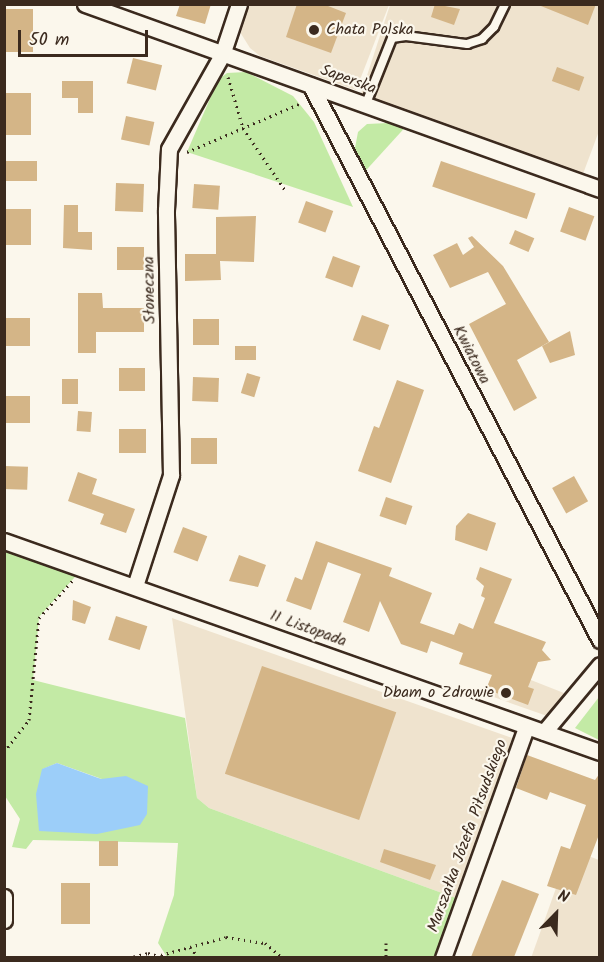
<!DOCTYPE html>
<html>
<head>
<meta charset="utf-8">
<style>
	body { margin:0 }
	#map { position:relative; width:604px; height:962px; overflow:hidden; background:#fbf7ec; font-family:Kalam,sans-serif }
	div>[style] { position:absolute }
	[style*='--x'] { left:calc(var(--x)*1px); top:calc(var(--y)*1px); width:calc(var(--w)*1px); rotate:calc(var(--a)*1deg) }
	.built>* { inset:0; background:#efe3ce }
	.green>* { inset:0; background:#c3eaa5 }
	.water>* { inset:0; background:#9ccef9 }
	.building>* { inset:0; background:#d4b587; transform-origin:0 0 }
	.path>* { height:3px; margin-top:-1.5px; transform-origin:0; background:repeating-linear-gradient(90deg,#3b2a1e 0 1.5px,transparent 0 6px) }
	.roads { filter:drop-shadow(2px 0 #3b2a1e) drop-shadow(-2px 0 #3b2a1e) drop-shadow(0 2px #3b2a1e) drop-shadow(0 -2px #3b2a1e) }
	.lane>* { height:8px; margin:-4px; padding:0 4px; transform-origin:4px; border-radius:4px; background:#fbf7ec }
	.street>* { height:15px; margin:-7.5px; padding:0 7.5px; transform-origin:7.5px; border-radius:7.5px; background:#fbf7ec }
	.dots>* { width:16px; height:16px; translate:-50% -50%; box-sizing:border-box; border:3px solid #fbf7ec; border-radius:50% }
	span { translate:-50% -50%; white-space:nowrap; text-align:center; line-height:1.15; -webkit-text-stroke:4.5px #fbf7ec; paint-order:stroke }
	.poi-label { font-size:16px; color:#3b2a1e }
	.left { translate:0 -50%; text-align:left }
	.right { translate:-100% -50%; text-align:right }
	.street-label { font-size:16px; color:#3b2a1e }
	.frame { position:absolute; inset:0; border:6px solid #3b2a1e; pointer-events:none }
	.north { position:absolute; left:526px; top:884px; width:60px; height:60px; -webkit-text-stroke:4px #fbf7ec; paint-order:stroke; rotate:23deg; font-size:16px; font-weight:700; line-height:24px; text-align:center; color:#3b2a1e }
	.north::after { content:''; display:block; margin:auto; width:21px; height:27px; background:#3b2a1e; clip-path:polygon(50% 0,100% 100%,50% 72%,0 100%) }
	.scale { position:absolute; left:18px; top:30px; width:130px; height:27px; box-sizing:border-box; border:3px solid #3b2a1e; border-top:0; padding-left:8px; font-size:18px; line-height:21px; white-space:nowrap; color:#3b2a1e; -webkit-text-stroke:4px #fbf7ec; paint-order:stroke }
</style>
</head>
<body>
<div id="map">
	<div class="built">
		<i style="clip-path:polygon(249px 5px,389px 5px,356px 90px,260px 56px,250px 48px,240px 32px)"></i>
		<i style="clip-path:polygon(390px 5px,599px 5px,599px 131px,580px 182px,358px 103px)"></i>
		<i style="clip-path:polygon(172px 618px,512px 738px,464px 901px,209px 808px,197px 798px)"></i>
		<i style="clip-path:polygon(495px 666px,569px 695px,550px 717px,485px 694px)"></i>
		<i style="clip-path:polygon(570px 849px,599px 860px,599px 957px,531px 958px)"></i>
	</div>
	<div class="green">
		<i style="clip-path:polygon(246px 72px,293px 96px,314px 122px,353px 207px,187px 152px,218px 80px,227px 73px)"></i>
		<i style="clip-path:polygon(410px 122px,359px 178px,352px 164px,358px 132px,367px 124px)"></i>
		<i style="clip-path:polygon(evenodd,5px 541px,83px 568px,39px 617px,33px 680px,185px 718px,197px 798px,209px 808px,464px 901px,443px 957px,167px 957px,158px 943px,174px 895px,178px 843px,33px 840px,26px 849px,12px 847px,20px 819px,5px 796px,5px 541px,57px 763px,102px 779px,43px 769px,57px 763px)"></i>
		<i style="clip-path:polygon(599px 697px,599px 740px,575px 728px)"></i>
	</div>
	<div class="water">
		<i style="clip-path:polygon(57px 763px,101px 779px,126px 776px,148px 786px,147px 814px,140px 825px,97px 834px,39px 831px,36px 794px,42px 769px)"></i>
	</div>
	<div class="building">
		<i style="clip-path:polygon(180px 4px,211px 4px,205px 24px,176px 16px)"></i>
		<i style="clip-path:polygon(297px 4px,323px 4px,346px 13px,331px 53px,286px 37px)"></i>
		<i style="clip-path:polygon(435px 4px,460px 9px,454px 25px,431px 17px)"></i>
		<i style="clip-path:polygon(536px 4px,596px 4px,588px 25px)"></i>
		<i style="left:6px;top:9px;width:27px;height:43px"></i>
		<i style="left:133px;top:58px;width:30px;height:26px;rotate:14deg"></i>
		<i style="left:557px;top:67px;width:29px;height:15px;rotate:20deg"></i>
		<i style="clip-path:polygon(62px 81px,93px 81px,93px 113px,78px 113px,78px 98px,62px 98px)"></i>
		<i style="left:6px;top:93px;width:25px;height:42px"></i>
		<i style="left:126px;top:116px;width:29px;height:24px;rotate:12deg"></i>
		<i style="left:5px;top:161px;width:32px;height:20px"></i>
		<i style="left:441px;top:161px;width:100px;height:27px;rotate:19deg"></i>
		<i style="left:116px;top:183px;width:28px;height:28px;rotate:2deg"></i>
		<i style="left:194px;top:184px;width:26px;height:24px;rotate:4deg"></i>
		<i style="left:306px;top:201px;width:29px;height:23px;rotate:20deg"></i>
		<i style="clip-path:polygon(64px 205px,78px 205px,78px 232px,92px 232px,92px 250px,63px 248px)"></i>
		<i style="left:569px;top:207px;width:27px;height:26px;rotate:20deg"></i>
		<i style="left:5px;top:209px;width:26px;height:36px"></i>
		<i style="clip-path:polygon(256px 216px,254px 262px,220px 261px,221px 280px,185px 281px,185px 254px,216px 254px,216px 217px)"></i>
		<i style="left:515px;top:230px;width:21px;height:15px;rotate:23deg"></i>
		<i style="clip-path:polygon(472px 236px,503px 266px,549px 342px,517px 360px,537px 398px,514px 411px,469px 324px,506px 304px,488px 272px,450px 288px,433px 255px,457px 243px,463px 255px,474px 247px,468px 238px)"></i>
		<i style="left:117px;top:247px;width:27px;height:23px"></i>
		<i style="left:333px;top:256px;width:29px;height:23px;rotate:20deg"></i>
		<i style="clip-path:polygon(78px 293px,102px 293px,103px 308px,144px 308px,144px 332px,96px 332px,96px 353px,78px 353px)"></i>
		<i style="left:362px;top:315px;width:29px;height:27px;rotate:20deg"></i>
		<i style="left:4px;top:318px;width:26px;height:28px"></i>
		<i style="left:193px;top:319px;width:26px;height:26px"></i>
		<i style="clip-path:polygon(570px 331px,575px 355px,550px 363px,542px 346px)"></i>
		<i style="left:235px;top:346px;width:21px;height:14px"></i>
		<i style="left:119px;top:368px;width:26px;height:23px"></i>
		<i style="left:247px;top:373px;width:14px;height:21px;rotate:17deg"></i>
		<i style="left:193px;top:377px;width:26px;height:24px;rotate:2deg"></i>
		<i style="left:62px;top:379px;width:16px;height:25px"></i>
		<i style="clip-path:polygon(397px 380px,424px 390px,391px 483px,358px 471px,374px 426px,379px 428px)"></i>
		<i style="left:4px;top:396px;width:26px;height:27px"></i>
		<i style="left:78px;top:411px;width:14px;height:20px;rotate:4deg"></i>
		<i style="left:146px;top:429px;width:24px;height:27px;rotate:90deg"></i>
		<i style="left:191px;top:438px;width:26px;height:26px"></i>
		<i style="left:4px;top:466px;width:24px;height:23px;rotate:2deg"></i>
		<i style="clip-path:polygon(78px 472px,97px 479px,92px 494px,135px 509px,126px 533px,100px 524px,104px 514px,68px 501px)"></i>
		<i style="left:574px;top:476px;width:29px;height:25px;rotate:61deg"></i>
		<i style="left:386px;top:497px;width:28px;height:20px;rotate:19deg"></i>
		<i style="clip-path:polygon(468px 513px,496px 523px,487px 551px,455px 540px,456px 526px)"></i>
		<i style="left:183px;top:527px;width:26px;height:27px;rotate:21deg"></i>
		<i style="clip-path:polygon(316px 541px,392px 568px,389px 576px,432px 593px,420px 623px,454px 635px,459px 623px,473px 629px,485px 598px,481px 596px,484px 586px,476px 579px,480px 567px,512px 579px,494px 623px,546px 642px,542px 650px,551px 660px,538px 662px,528px 687px,534px 689px,528px 705px,486px 689px,492px 675px,459px 664px,463px 653px,431px 641px,427px 653px,401px 644px,380px 601px,369px 632px,343px 622px,361px 574px,328px 562px,311px 610px,286px 601px,295px 577px,302px 580px)"></i>
		<i style="clip-path:polygon(239px 555px,266px 565px,258px 587px,229px 581px)"></i>
		<i style="clip-path:polygon(73px 600px,91px 607px,85px 624px,72px 620px)"></i>
		<i style="left:116px;top:616px;width:33px;height:25px;rotate:18deg"></i>
		<i style="left:262px;top:666px;width:142px;height:114px;rotate:19deg"></i>
		<i style="clip-path:polygon(527px 755px,595px 780px,600px 773px,600px 832px,576px 895px,547px 886px,561px 846px,570px 849px,586px 805px,550px 792px,547px 800px,516px 788px)"></i>
		<i style="left:118px;top:841px;width:25px;height:19px;rotate:90deg"></i>
		<i style="clip-path:polygon(384px 849px,436px 865px,430px 880px,380px 862px)"></i>
		<i style="clip-path:polygon(502px 880px,539px 894px,514px 957px,471px 957px)"></i>
		<i style="left:61px;top:883px;width:29px;height:41px"></i>
	</div>
	<div class="path">
		<i style="--x:228;--y:77;--w:53;--a:73.6"></i>
		<i style="--x:243;--y:128;--w:75;--a:55.9"></i>
		<i style="--x:187;--y:152;--w:122;--a:-23.2"></i>
		<i style="--x:4;--y:752;--w:41;--a:-52"></i>
		<i style="--x:29;--y:720;--w:102;--a:-84.4"></i>
		<i style="--x:39;--y:618;--w:50;--a:-48.3"></i>
		<i style="--x:386;--y:943;--w:15;--a:90"></i>
		<i style="--x:190;--y:947;--w:14;--a:51"></i>
		<i style="--x:161;--y:955;--w:67;--a:-15.5"></i>
		<i style="--x:226;--y:937;--w:39;--a:9"></i>
		<i style="--x:265;--y:943;--w:23;--a:40"></i>
		<i style="--x:128;--y:958;--w:21;--a:-14"></i>
		<i style="--x:148;--y:953;--w:18;--a:16"></i>
	</div>
	<div class="roads">
		<div class="lane">
			<i style="--x:365;--y:106;--w:73;--a:-68.3"></i>
			<i style="--x:392;--y:38;--w:14;--a:-8"></i>
			<i style="--x:406;--y:36;--w:62;--a:7.5"></i>
			<i style="--x:467;--y:44;--w:16;--a:-18"></i>
			<i style="--x:482;--y:39;--w:17;--a:-45"></i>
			<i style="--x:494;--y:27;--w:25;--a:-64"></i>
		</div>
		<div class="street">
			<i style="--x:85;--y:4;--w:547;--a:19.76"></i>
			<i style="--x:311;--y:86;--w:625;--a:62.45"></i>
			<i style="--x:4;--y:541;--w:632;--a:19.5"></i>
			<i style="--x:135;--y:586;--w:117;--a:-72"></i>
			<i style="--x:171;--y:475;--w:265;--a:-91.1"></i>
			<i style="--x:166;--y:210;--w:61;--a:-87.2"></i>
			<i style="--x:169;--y:149;--w:108;--a:-60.6"></i>
			<i style="--x:222;--y:55;--w:54;--a:-71.6"></i>
			<i style="--x:544;--y:732;--w:87;--a:-50.1"></i>
			<i style="--x:4;--y:897;--w:23;--a:90"></i>
			<i style="--x:443;--y:958;--w:245;--a:-70.2"></i>
		</div>
	</div>
	<div class="dots">
		<i style="left:314px;top:30px;background:#3b2a1e"></i>
		<i style="left:506px;top:693px;background:#3b2a1e"></i>
	</div>
	<div class="poi-label">
		<span class="left" style="left:326px;top:30px">Chata Polska</span>
		<span class="right" style="left:494px;top:693px">Dbam o Zdrowie</span>
	</div>
	<div class="street-label">
		<span style="left:348px;top:80px;rotate:20deg">Saperska</span>
		<span style="left:150px;top:290px;rotate:-91deg">Słoneczna</span>
		<span style="left:471px;top:355px;rotate:63deg">Kwiatowa</span>
		<span style="left:308px;top:629px;rotate:20deg">11 Listopada</span>
		<span style="left:468px;top:836px;rotate:-70deg">Marszałka Józefa Piłsudskiego</span>
	</div>
	<div class="frame"></div>
	<div class="north">N</div>
	<div class="scale">50 m</div>
</div>
</body>
</html>
